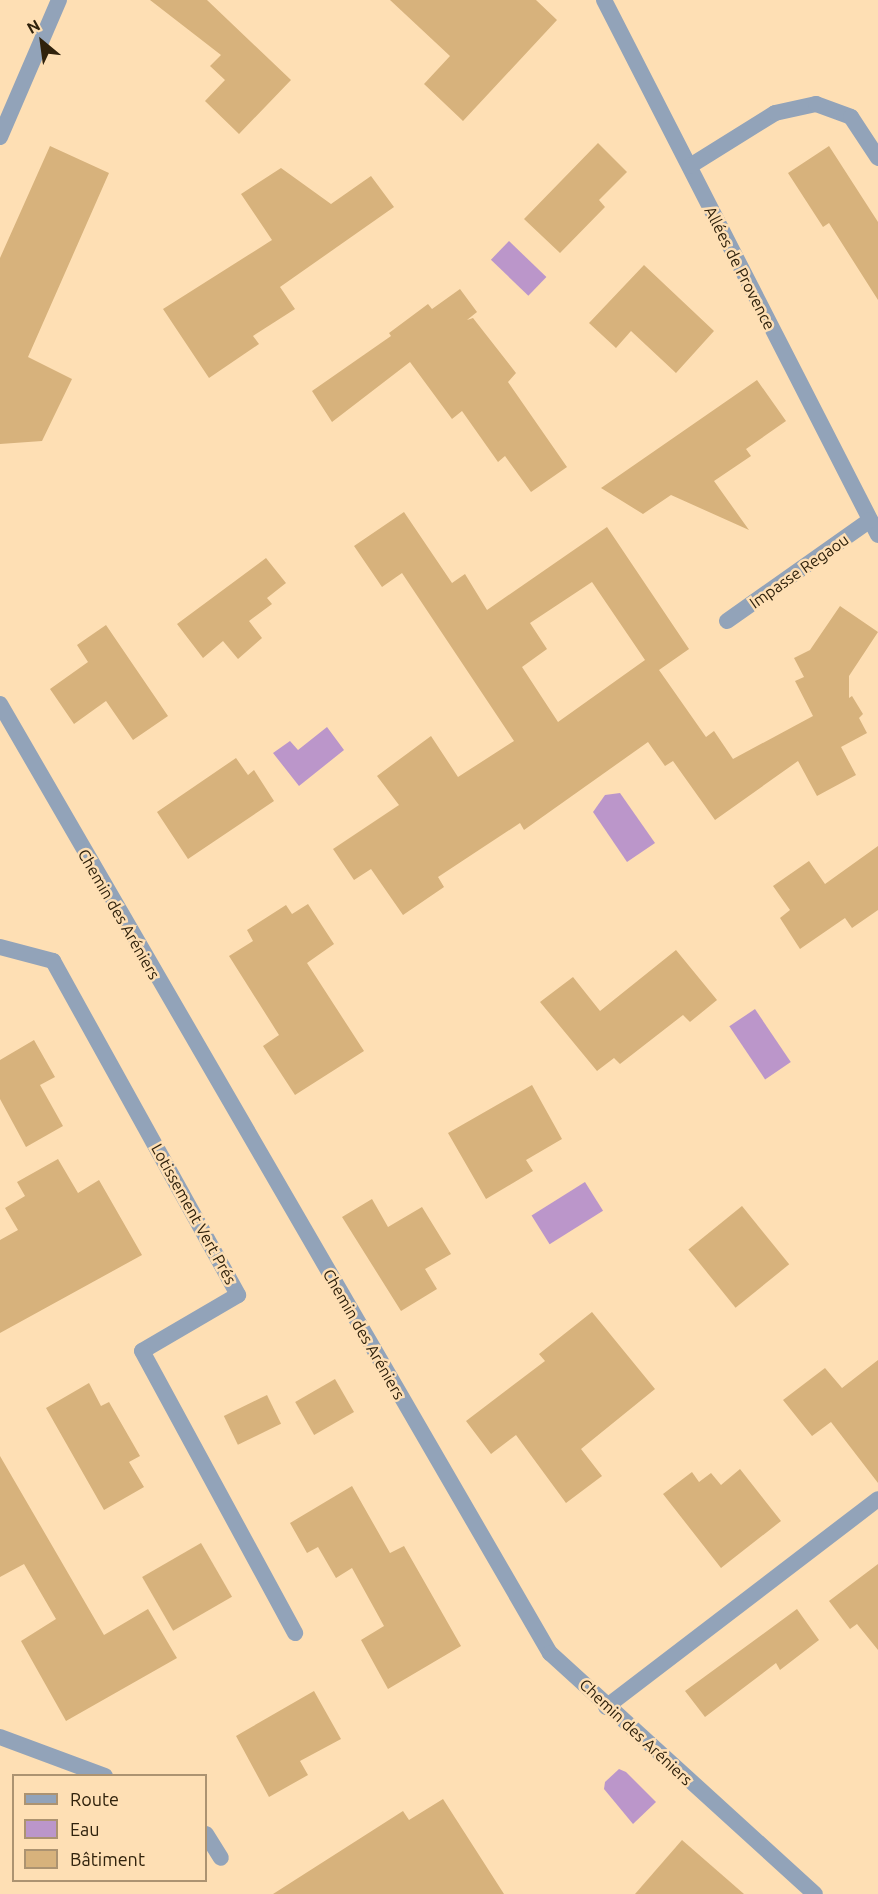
<!DOCTYPE html>
<html>
<head>
<meta charset="utf-8">
<style>
	body { margin:0 }
	#map { position:relative; width:878px; height:1894px; overflow:hidden; background:#fedfb4; font-family:Ubuntu,sans-serif }
	div>[style] { position:absolute }
	[style*='--x'] { left:calc(var(--x)*1px); top:calc(var(--y)*1px); width:calc(var(--w)*1px); rotate:calc(var(--a)*1deg) }
	.water>* { inset:0; background:#bb96ca; transform-origin:0 0 }
	.building>* { inset:0; background:#d7b27c; transform-origin:0 0 }
	.service>* { height:16px; margin:-8px; padding:0 8px; transform-origin:8px; border-radius:8px; background:#92a3b9 }
	.minor>* { height:16px; margin:-8px; padding:0 8px; transform-origin:8px; border-radius:8px; background:#92a3b9 }
	span { translate:-50% -50%; white-space:nowrap; text-align:center; line-height:1.15; -webkit-text-stroke:5px #fedfb4; paint-order:stroke }
	.street-label { font-size:16px; color:#30220c }
	.legend { position:absolute; left:12px; top:1774px; width:195px; height:108px; box-sizing:border-box; background:#fedfb4; border:2px solid #ac9371; margin:0; padding:8px 10px; list-style:none; font-size:18px; color:#30220c }
	.legend li { display:flex; align-items:center; gap:12px; height:30px }
	.legend b { width:30px; border:2px solid #ac9371 }
	.north { position:absolute; left:12px; top:12px; width:60px; height:60px; -webkit-text-stroke:4px #fedfb4; paint-order:stroke; rotate:331deg; font-size:16px; font-weight:700; line-height:24px; text-align:center; color:#30220c }
	.north::after { content:''; display:block; margin:auto; width:21px; height:27px; background:#30220c; clip-path:polygon(50% 0,100% 100%,50% 72%,0 100%) }
</style>
</head>
<body>
<div id="map">
	<div class="water">
		<i style="left:509px;top:241px;width:52px;height:26px;rotate:44deg"></i>
		<i style="clip-path:polygon(327px 727px,344px 750px,299px 786px,273px 753px,290px 741px,298px 750px)"></i>
		<i style="clip-path:polygon(620px 793px,655px 843px,627px 862px,593px 812px,605px 795px)"></i>
		<i style="left:755px;top:1009px;width:64px;height:31px;rotate:56deg"></i>
		<i style="left:585px;top:1182px;width:34px;height:63px;rotate:58deg"></i>
		<i style="clip-path:polygon(619px 1769px,626px 1772px,656px 1802px,633px 1824px,604px 1789px,605px 1782px)"></i>
	</div>
	<div class="building">
		<i style="clip-path:polygon(150px 0,207px 0,291px 80px,239px 134px,205px 101px,225px 80px,210px 66px,221px 55px)"></i>
		<i style="clip-path:polygon(390px 0,536px 0,557px 20px,463px 121px,424px 84px,450px 56px)"></i>
		<i style="clip-path:polygon(598px 143px,627px 172px,599px 200px,605px 207px,560px 253px,524px 219px)"></i>
		<i style="clip-path:polygon(50px 146px,109px 173px,28px 357px,72px 379px,42px 441px,0 444px,0 258px)"></i>
		<i style="clip-path:polygon(829px 146px,878px 222px,878px 300px,829px 223px,823px 227px,788px 173px)"></i>
		<i style="clip-path:polygon(281px 168px,331px 204px,371px 176px,394px 207px,280px 287px,295px 309px,253px 336px,259px 344px,209px 378px,163px 309px,272px 240px,241px 194px)"></i>
		<i style="clip-path:polygon(644px 265px,714px 331px,676px 373px,631px 331px,616px 348px,589px 323px)"></i>
		<i style="clip-path:polygon(460px 289px,477px 312px,467px 320px,473px 318px,516px 373px,508px 382px,567px 467px,531px 492px,505px 456px,498px 462px,462px 411px,452px 419px,410px 362px,332px 422px,312px 391px,391px 336px,389px 333px,428px 304px,432px 309px)"></i>
		<i style="clip-path:polygon(757px 380px,786px 421px,746px 449px,751px 456px,714px 481px,749px 530px,671px 495px,643px 514px,601px 488px)"></i>
		<i style="clip-path:polygon(evenodd,404px 512px,452px 583px,465px 574px,487px 610px,607px 527px,689px 649px,659px 670px,706px 737px,714px 731px,733px 759px,813px 716px,795px 681px,804px 677px,794px 658px,810px 650px,840px 606px,878px 632px,849px 676px,849px 698px,852px 696px,863px 714px,859px 718px,867px 733px,841px 747px,856px 775px,817px 796px,798px 761px,715px 820px,673px 761px,665px 766px,648px 742px,524px 830px,520px 823px,438px 877px,444px 887px,403px 915px,371px 869px,354px 880px,333px 849px,399px 805px,377px 776px,431px 736px,458px 777px,514px 741px,402px 573px,382px 587px,354px 546px,404px 512px,592px 582px,645px 660px,558px 722px,522px 667px,547px 649px,530px 623px,592px 582px)"></i>
		<i style="clip-path:polygon(266px 558px,286px 583px,267px 598px,272px 604px,249px 621px,262px 638px,238px 659px,223px 641px,203px 658px,177px 624px)"></i>
		<i style="clip-path:polygon(106px 625px,168px 716px,133px 740px,106px 701px,74px 724px,50px 689px,88px 662px,77px 645px)"></i>
		<i style="clip-path:polygon(236px 758px,248px 775px,254px 770px,274px 801px,188px 859px,157px 812px)"></i>
		<i style="clip-path:polygon(878px 846px,878px 910px,852px 928px,845px 918px,800px 949px,780px 918px,790px 910px,773px 886px,809px 861px,825px 884px)"></i>
		<i style="clip-path:polygon(308px 904px,334px 944px,307px 963px,364px 1051px,295px 1095px,263px 1046px,279px 1035px,229px 956px,253px 941px,247px 930px,286px 905px,292px 914px)"></i>
		<i style="clip-path:polygon(676px 950px,717px 1000px,690px 1022px,683px 1015px,620px 1064px,614px 1058px,597px 1071px,540px 1002px,573px 977px,600px 1011px)"></i>
		<i style="clip-path:polygon(34px 1040px,55px 1077px,40px 1085px,63px 1126px,26px 1147px,0 1099px,0 1060px)"></i>
		<i style="clip-path:polygon(532px 1085px,562px 1139px,526px 1160px,533px 1171px,486px 1199px,448px 1133px)"></i>
		<i style="clip-path:polygon(58px 1159px,78px 1193px,99px 1180px,142px 1255px,0 1333px,0 1240px,18px 1230px,5px 1208px,25px 1196px,17px 1182px)"></i>
		<i style="clip-path:polygon(372px 1199px,388px 1227px,422px 1207px,451px 1254px,425px 1269px,437px 1289px,401px 1311px,342px 1217px)"></i>
		<i style="left:742px;top:1206px;width:75px;height:69px;rotate:51deg"></i>
		<i style="clip-path:polygon(592px 1312px,655px 1389px,581px 1449px,602px 1476px,566px 1503px,516px 1435px,491px 1454px,466px 1421px,545px 1361px,539px 1354px)"></i>
		<i style="clip-path:polygon(878px 1360px,878px 1483px,831px 1422px,812px 1436px,783px 1400px,825px 1368px,842px 1388px)"></i>
		<i style="left:335px;top:1379px;width:38px;height:46px;rotate:60deg"></i>
		<i style="clip-path:polygon(89px 1383px,101px 1406px,109px 1402px,140px 1456px,129px 1462px,144px 1487px,104px 1510px,46px 1408px)"></i>
		<i style="left:267px;top:1395px;width:32px;height:48px;rotate:64deg"></i>
		<i style="clip-path:polygon(0 1456px,104px 1635px,148px 1609px,177px 1658px,66px 1721px,21px 1641px,56px 1619px,24px 1564px,0 1577px)"></i>
		<i style="clip-path:polygon(740px 1469px,781px 1521px,721px 1568px,663px 1494px,692px 1472px,699px 1482px,711px 1473px,721px 1485px)"></i>
		<i style="clip-path:polygon(352px 1486px,390px 1553px,404px 1546px,461px 1646px,388px 1689px,361px 1640px,384px 1626px,352px 1568px,336px 1578px,318px 1547px,307px 1553px,290px 1523px)"></i>
		<i style="left:201px;top:1543px;width:62px;height:68px;rotate:60deg"></i>
		<i style="clip-path:polygon(878px 1564px,878px 1650px,857px 1624px,850px 1629px,829px 1601px)"></i>
		<i style="clip-path:polygon(797px 1609px,819px 1640px,780px 1670px,776px 1663px,705px 1717px,685px 1691px)"></i>
		<i style="clip-path:polygon(314px 1691px,341px 1739px,300px 1761px,308px 1775px,269px 1797px,236px 1736px)"></i>
		<i style="clip-path:polygon(443px 1799px,504px 1894px,273px 1894px,403px 1811px,409px 1820px)"></i>
		<i style="clip-path:polygon(682px 1840px,744px 1894px,635px 1894px)"></i>
	</div>
	<div class="service">
		<i style="--x:606;--y:1707;--w:342;--a:-37.4"></i>
	</div>
	<div class="minor">
		<i style="--x:604;--y:0;--w:601;--a:62.88"></i>
		<i style="--x:0;--y:137;--w:149;--a:-66.7"></i>
		<i style="--x:690;--y:166;--w:100;--a:-31.9"></i>
		<i style="--x:775;--y:113;--w:42;--a:-12.4"></i>
		<i style="--x:816;--y:104;--w:37;--a:20"></i>
		<i style="--x:851;--y:117;--w:49;--a:56.6"></i>
		<i style="--x:727;--y:621;--w:175;--a:-35.2"></i>
		<i style="--x:0;--y:704;--w:1097;--a:59.91"></i>
		<i style="--x:550;--y:1653;--w:358;--a:42.3"></i>
		<i style="--x:0;--y:947;--w:55;--a:14.8"></i>
		<i style="--x:53;--y:961;--w:382;--a:61"></i>
		<i style="--x:238;--y:1295;--w:111;--a:149.7"></i>
		<i style="--x:142;--y:1351;--w:321;--a:61.5"></i>
		<i style="--x:0;--y:1737;--w:112;--a:20.4"></i>
		<i style="--x:206;--y:1834;--w:28;--a:58"></i>
	</div>
	<div class="street-label">
		<span style="left:740px;top:268px;rotate:63deg">Allées de Provence</span>
		<span style="left:799px;top:571px;rotate:-35deg">Impasse Regaou</span>
		<span style="left:119px;top:914px;rotate:60deg">Chemin des Aréniers</span>
		<span style="left:194px;top:1214px;rotate:61deg">Lotissement Vert Prés</span>
		<span style="left:364px;top:1334px;rotate:60deg">Chemin des Aréniers</span>
		<span style="left:636px;top:1732px;rotate:43deg">Chemin des Aréniers</span>
	</div>
	<ul class="legend">
	<li><b style="height:8px;background:#92a3b9"></b>Route</li>
	<li><b style="height:16px;background:#bb96ca"></b>Eau</li>
	<li><b style="height:16px;background:#d7b27c"></b>Bâtiment</li>
	</ul>
	<div class="north">N</div>
</div>
</body>
</html>
